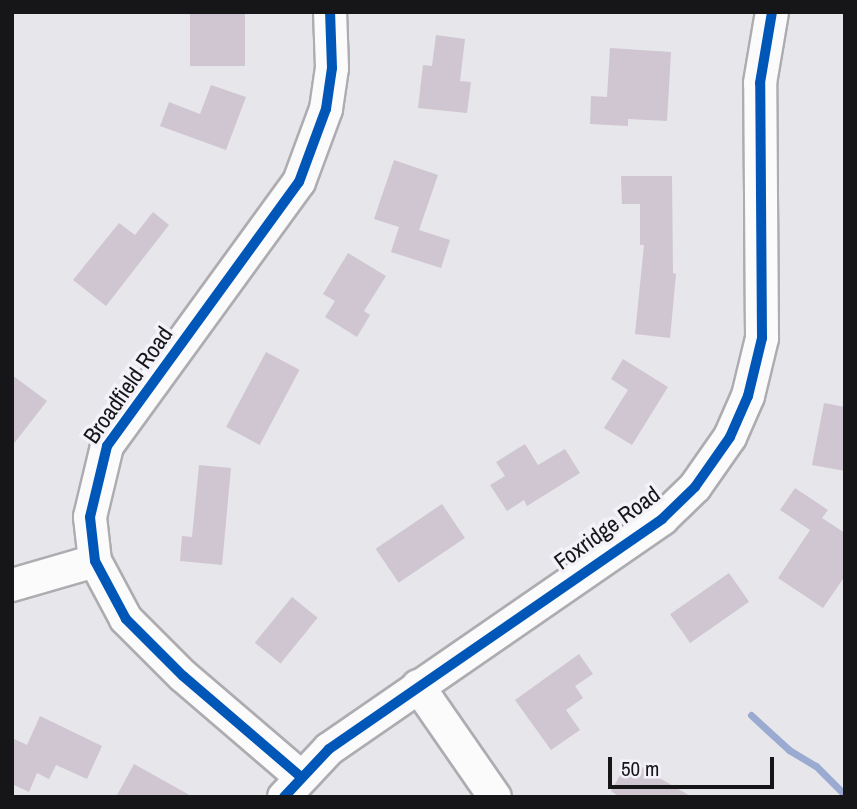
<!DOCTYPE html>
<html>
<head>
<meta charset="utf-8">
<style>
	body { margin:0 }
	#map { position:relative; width:857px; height:809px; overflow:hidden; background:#e6e6eb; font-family:"Archivo Narrow",sans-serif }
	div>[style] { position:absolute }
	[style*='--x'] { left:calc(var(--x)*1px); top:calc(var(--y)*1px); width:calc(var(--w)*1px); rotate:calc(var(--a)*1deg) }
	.stream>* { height:7px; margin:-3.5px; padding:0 3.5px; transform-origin:3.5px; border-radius:3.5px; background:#9aaad0 }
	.building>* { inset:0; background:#cfc6d1; transform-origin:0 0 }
	.roads { filter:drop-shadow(2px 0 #adadb1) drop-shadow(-2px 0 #adadb1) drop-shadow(0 2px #adadb1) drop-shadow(0 -2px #adadb1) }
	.minor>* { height:32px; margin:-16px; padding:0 16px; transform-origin:16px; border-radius:16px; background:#fbfbfc }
	.cycleway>* { height:10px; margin:-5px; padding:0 5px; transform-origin:5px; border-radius:5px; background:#0057b8 }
	span { translate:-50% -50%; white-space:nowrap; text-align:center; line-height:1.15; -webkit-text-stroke:7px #f3f2f9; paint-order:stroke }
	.street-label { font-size:23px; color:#161618 }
	.frame { position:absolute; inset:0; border:14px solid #161618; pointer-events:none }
	.scale { position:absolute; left:608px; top:757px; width:166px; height:32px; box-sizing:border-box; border:4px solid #161618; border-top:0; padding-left:9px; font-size:21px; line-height:24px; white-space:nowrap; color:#161618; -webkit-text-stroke:5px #f3f2f9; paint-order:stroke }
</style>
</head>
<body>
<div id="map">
	<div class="stream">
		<i style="--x:751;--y:715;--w:52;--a:42.6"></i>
		<i style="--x:789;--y:750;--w:31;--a:31"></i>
		<i style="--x:816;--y:766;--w:41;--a:45"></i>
	</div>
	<div class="building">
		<i style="left:190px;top:12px;width:55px;height:54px"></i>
		<i style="clip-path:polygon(436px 35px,465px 39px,460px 81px,471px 82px,467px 113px,418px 108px,423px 65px,432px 66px)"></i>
		<i style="clip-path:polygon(610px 48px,671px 52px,667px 121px,628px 119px,628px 126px,590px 124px,591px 96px,607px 97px)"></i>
		<i style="clip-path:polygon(211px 85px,246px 97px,226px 150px,160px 126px,169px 102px,200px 114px)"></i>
		<i style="clip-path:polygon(394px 160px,438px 175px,419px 230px,450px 240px,441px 268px,391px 252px,399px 227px,374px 219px)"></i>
		<i style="clip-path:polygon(621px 176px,672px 176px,673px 273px,676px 274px,670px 338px,635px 334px,644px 245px,640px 245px,640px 204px,622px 204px)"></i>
		<i style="clip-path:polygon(153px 212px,169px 225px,106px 306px,73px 280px,119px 223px,135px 235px)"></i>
		<i style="clip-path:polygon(348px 253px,386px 276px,364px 311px,370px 315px,357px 337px,325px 317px,335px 301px,323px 294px)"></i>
		<i style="left:266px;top:352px;width:38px;height:85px;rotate:28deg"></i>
		<i style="clip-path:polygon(623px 359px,668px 387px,632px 445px,604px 428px,628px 390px,611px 379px)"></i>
		<i style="clip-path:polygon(12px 375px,47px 401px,12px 446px)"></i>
		<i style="clip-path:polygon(824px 403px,845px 407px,845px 471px,812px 465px)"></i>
		<i style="clip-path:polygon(525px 444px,538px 465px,565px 449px,580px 473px,527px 506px,524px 500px,507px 511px,490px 485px,505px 476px,496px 462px)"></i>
		<i style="clip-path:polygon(199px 465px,231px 468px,222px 565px,180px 561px,182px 536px,192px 537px)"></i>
		<i style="clip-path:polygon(795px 488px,828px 510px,822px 518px,845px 533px,845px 576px,823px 608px,778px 578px,810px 530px,780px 510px)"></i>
		<i style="left:442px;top:504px;width:41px;height:80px;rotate:56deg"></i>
		<i style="left:729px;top:573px;width:35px;height:72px;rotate:55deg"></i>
		<i style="left:292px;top:597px;width:33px;height:59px;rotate:39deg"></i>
		<i style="clip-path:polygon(579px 654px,593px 674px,575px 686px,583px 698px,566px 710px,580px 730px,551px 750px,515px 700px)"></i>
		<i style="clip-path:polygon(40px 716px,102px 746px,87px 779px,56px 765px,49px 779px,37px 773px,29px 792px,12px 784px,12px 738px,27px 745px)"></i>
		<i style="clip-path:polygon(629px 760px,692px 797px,620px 797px,611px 791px)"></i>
		<i style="clip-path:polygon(134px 764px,193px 797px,116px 797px)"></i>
	</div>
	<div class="roads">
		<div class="minor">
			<i style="--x:12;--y:585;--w:86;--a:-16.1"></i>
			<i style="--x:418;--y:686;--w:135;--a:55.3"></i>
			<i style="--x:301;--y:777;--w:155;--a:-139.4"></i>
			<i style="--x:183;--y:676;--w:81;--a:-135"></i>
			<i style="--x:126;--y:619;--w:66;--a:-118.1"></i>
			<i style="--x:95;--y:561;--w:44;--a:-96.5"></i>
			<i style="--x:90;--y:517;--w:73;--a:-76.5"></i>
			<i style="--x:107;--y:446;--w:326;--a:-54"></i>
			<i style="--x:299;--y:182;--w:78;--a:-69.7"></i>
			<i style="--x:326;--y:109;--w:41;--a:-81.7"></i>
			<i style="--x:332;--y:68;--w:56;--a:-92"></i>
			<i style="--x:284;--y:797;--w:66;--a:-46.8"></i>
			<i style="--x:329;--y:749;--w:405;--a:-34.6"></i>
			<i style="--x:662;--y:519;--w:46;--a:-44.1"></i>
			<i style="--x:695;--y:487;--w:61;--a:-55"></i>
			<i style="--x:730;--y:437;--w:45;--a:-66.3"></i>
			<i style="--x:748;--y:396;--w:60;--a:-76.4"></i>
			<i style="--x:762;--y:338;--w:255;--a:-90.4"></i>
			<i style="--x:760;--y:83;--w:72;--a:-80.4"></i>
		</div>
	</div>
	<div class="cycleway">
		<i style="--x:301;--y:777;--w:155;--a:-139.4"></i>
		<i style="--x:183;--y:676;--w:81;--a:-135"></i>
		<i style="--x:126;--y:619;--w:66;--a:-118.1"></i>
		<i style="--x:95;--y:561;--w:44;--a:-96.5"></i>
		<i style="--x:90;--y:517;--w:73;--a:-76.5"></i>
		<i style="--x:107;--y:446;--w:326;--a:-54"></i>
		<i style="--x:299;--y:182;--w:78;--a:-69.7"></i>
		<i style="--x:326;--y:109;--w:41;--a:-81.7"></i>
		<i style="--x:332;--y:68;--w:56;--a:-92"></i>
		<i style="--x:284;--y:797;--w:66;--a:-46.8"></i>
		<i style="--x:329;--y:749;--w:405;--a:-34.6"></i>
		<i style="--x:662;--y:519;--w:46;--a:-44.1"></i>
		<i style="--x:695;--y:487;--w:61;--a:-55"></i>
		<i style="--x:730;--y:437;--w:45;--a:-66.3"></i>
		<i style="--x:748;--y:396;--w:60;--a:-76.4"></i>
		<i style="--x:762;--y:338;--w:255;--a:-90.4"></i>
		<i style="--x:760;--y:83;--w:72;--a:-80.4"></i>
	</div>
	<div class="street-label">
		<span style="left:128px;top:385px;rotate:-55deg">Broadfield Road</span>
		<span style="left:607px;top:528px;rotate:-36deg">Foxridge Road</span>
	</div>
	<div class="frame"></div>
	<div class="scale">50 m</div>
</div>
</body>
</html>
